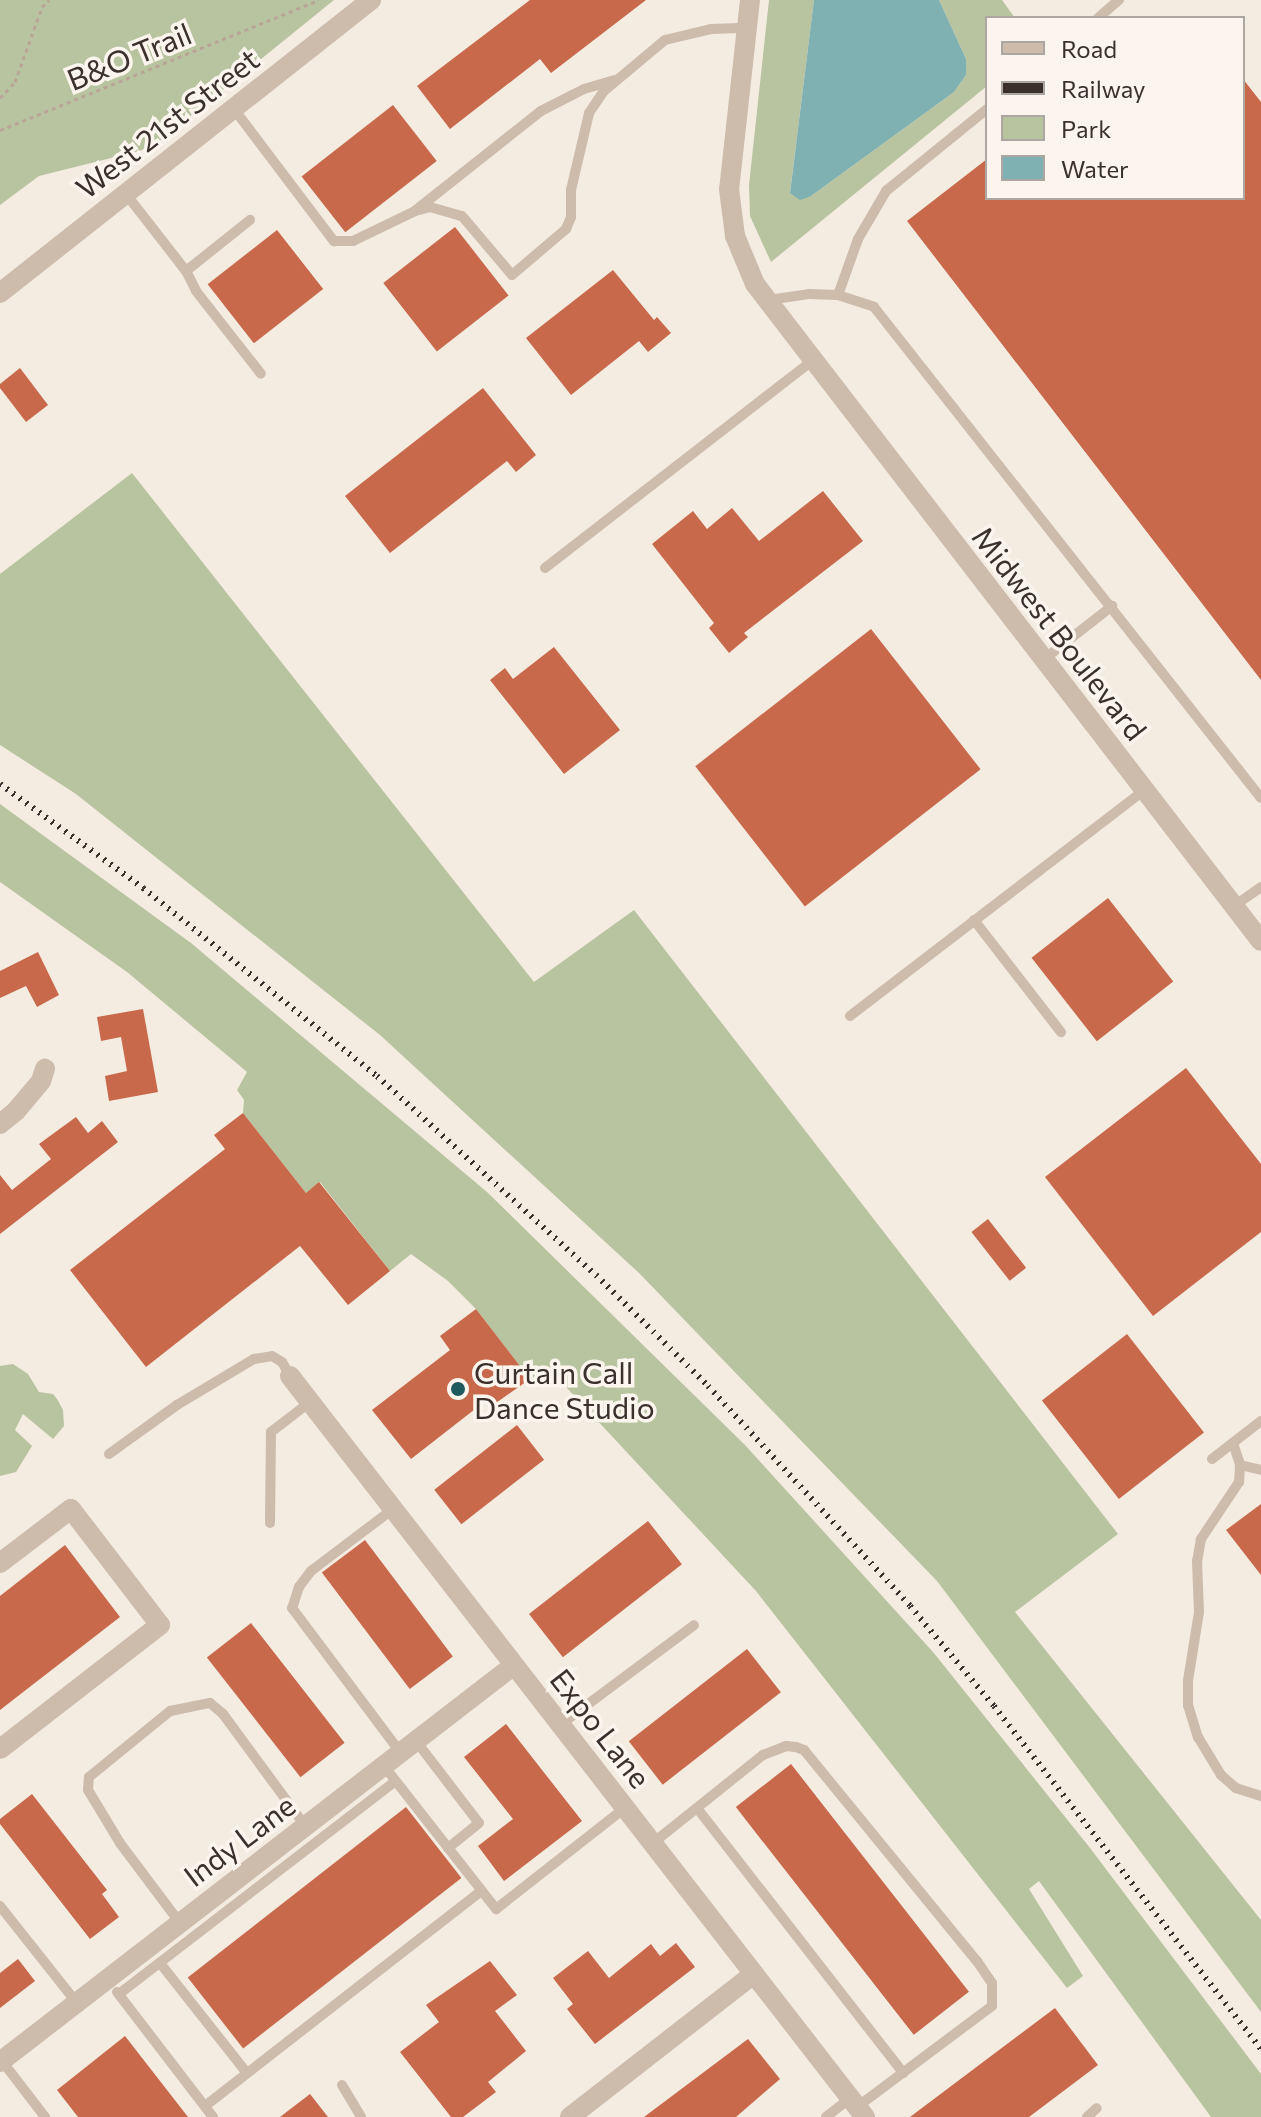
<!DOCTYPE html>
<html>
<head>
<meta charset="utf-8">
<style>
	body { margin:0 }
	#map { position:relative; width:1261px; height:2117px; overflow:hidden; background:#f4ebe1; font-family:Commissioner,sans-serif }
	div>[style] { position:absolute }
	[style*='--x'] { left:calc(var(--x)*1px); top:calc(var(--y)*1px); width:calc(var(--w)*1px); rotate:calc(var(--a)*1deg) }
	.green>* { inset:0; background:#b8c4a0 }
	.water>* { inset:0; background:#7fb0b2 }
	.building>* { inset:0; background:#c8694b; transform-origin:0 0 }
	.path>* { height:3px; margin-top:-1.5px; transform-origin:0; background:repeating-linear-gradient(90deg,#b9a596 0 4px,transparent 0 8px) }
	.service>* { height:10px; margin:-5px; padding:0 5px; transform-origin:5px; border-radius:5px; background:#cdbbac }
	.minor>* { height:20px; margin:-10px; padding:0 10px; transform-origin:10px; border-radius:10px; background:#cdbbac }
	.tertiary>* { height:20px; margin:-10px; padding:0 10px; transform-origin:10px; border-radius:10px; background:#cdbbac }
	.rail>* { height:6px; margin-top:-3px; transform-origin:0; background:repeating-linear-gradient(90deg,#3b302b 0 2px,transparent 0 8px) }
	.dots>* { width:22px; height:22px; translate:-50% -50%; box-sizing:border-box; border:4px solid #fbf5ee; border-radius:50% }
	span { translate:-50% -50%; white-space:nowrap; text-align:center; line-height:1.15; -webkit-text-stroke:7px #fbf5ee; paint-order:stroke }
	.street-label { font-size:30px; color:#3b302b }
	.poi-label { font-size:30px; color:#3b302b }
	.left { translate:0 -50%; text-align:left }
	.legend { position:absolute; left:985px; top:16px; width:260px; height:184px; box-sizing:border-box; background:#fbf5ee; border:2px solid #aea6a0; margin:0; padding:10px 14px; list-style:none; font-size:24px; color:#3b302b }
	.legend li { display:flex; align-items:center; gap:16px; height:40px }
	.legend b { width:40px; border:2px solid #aea6a0 }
</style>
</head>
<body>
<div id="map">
	<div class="green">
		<i style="clip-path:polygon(0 0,334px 0,151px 148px,39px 176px,0 205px)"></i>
		<i style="clip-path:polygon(769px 0,814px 0,790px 192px,811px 196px,954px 92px,966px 75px,966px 59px,939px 0,1002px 0,1015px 18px,987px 18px,987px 86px,771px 262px,750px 216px,749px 185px)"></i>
		<i style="clip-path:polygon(132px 473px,534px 982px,634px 910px,1118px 1534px,1015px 1612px,1261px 1920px,1261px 2012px,937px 1581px,639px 1273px,380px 1035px,76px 794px,0 745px,0 574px)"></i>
		<i style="clip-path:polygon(0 804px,191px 943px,487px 1192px,745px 1445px,933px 1652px,1090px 1848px,1261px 2074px,1261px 2117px,1211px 2117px,1039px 1881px,1029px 1889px,1083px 1976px,1067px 1988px,756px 1591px,554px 1374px,530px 1379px,476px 1309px,448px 1281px,411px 1254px,390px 1271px,320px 1182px,306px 1193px,243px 1113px,244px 1100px,237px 1090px,247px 1072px,240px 1066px,127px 972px,0 882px)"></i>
		<i style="clip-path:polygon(13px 1364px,28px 1374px,39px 1392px,53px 1394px,57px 1399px,63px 1410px,64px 1426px,53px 1439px,23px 1414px,15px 1430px,32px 1446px,16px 1472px,0 1476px,0 1366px)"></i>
	</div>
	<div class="water">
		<i style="clip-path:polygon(814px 0,939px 0,966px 59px,966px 75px,954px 92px,811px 196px,800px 200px,790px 193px)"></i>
	</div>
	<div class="building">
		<i style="clip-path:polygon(530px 0,646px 0,551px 73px,540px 59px,450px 129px,417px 86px)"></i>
		<i style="clip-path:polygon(1243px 79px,1261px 102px,1261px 680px,907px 221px,987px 159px,987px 198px,1243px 198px)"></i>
		<i style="left:393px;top:105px;width:71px;height:116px;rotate:52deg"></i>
		<i style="left:455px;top:227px;width:87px;height:91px;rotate:52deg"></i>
		<i style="left:277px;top:230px;width:75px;height:88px;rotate:52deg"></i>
		<i style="clip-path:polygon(613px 270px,654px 320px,657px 317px,671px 333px,648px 352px,639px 341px,571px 395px,526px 338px)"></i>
		<i style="clip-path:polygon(20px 368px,48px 405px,26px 422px,0 388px,0 384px)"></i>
		<i style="clip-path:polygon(483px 388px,536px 455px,516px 472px,507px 461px,390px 553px,345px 496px)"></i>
		<i style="clip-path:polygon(823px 491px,863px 541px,744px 633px,748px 637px,729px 653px,709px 628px,714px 623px,652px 544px,693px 511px,707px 529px,732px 508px,759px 541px)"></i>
		<i style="left:871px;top:629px;width:178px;height:223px;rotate:52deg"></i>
		<i style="clip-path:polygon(554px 647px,620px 730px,564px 774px,490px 680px,505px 668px,513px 679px)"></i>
		<i style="left:1108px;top:898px;width:106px;height:97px;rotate:52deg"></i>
		<i style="clip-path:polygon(38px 952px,59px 995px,37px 1007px,26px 986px,0 998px,0 971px)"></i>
		<i style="clip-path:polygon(143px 1009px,158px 1092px,109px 1101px,105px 1076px,127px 1071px,121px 1037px,101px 1041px,97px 1017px)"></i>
		<i style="clip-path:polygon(1186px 1068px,1261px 1164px,1261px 1232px,1153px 1316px,1045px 1177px)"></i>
		<i style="clip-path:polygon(243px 1113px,306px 1193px,319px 1182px,390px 1271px,348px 1305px,300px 1246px,146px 1367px,70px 1270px,225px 1149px,214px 1135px)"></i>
		<i style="clip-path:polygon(76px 1117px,88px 1133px,102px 1121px,118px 1142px,0 1234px,0 1175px,12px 1190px,51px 1159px,39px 1144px)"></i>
		<i style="left:988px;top:1219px;width:62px;height:21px;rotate:52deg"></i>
		<i style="clip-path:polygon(476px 1309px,530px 1379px,493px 1405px,488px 1399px,411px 1459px,372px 1410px,450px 1350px,440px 1336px)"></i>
		<i style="left:1127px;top:1334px;width:125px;height:108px;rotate:52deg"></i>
		<i style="left:517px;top:1425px;width:44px;height:105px;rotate:52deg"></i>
		<i style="clip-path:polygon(1261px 1504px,1261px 1575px,1226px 1530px)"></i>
		<i style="left:648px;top:1521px;width:55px;height:151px;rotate:52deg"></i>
		<i style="left:365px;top:1540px;width:146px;height:54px;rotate:53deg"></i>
		<i style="clip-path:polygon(65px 1545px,120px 1617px,0 1710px,0 1596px)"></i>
		<i style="left:251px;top:1623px;width:152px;height:56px;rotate:52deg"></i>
		<i style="left:747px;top:1649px;width:55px;height:150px;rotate:52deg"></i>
		<i style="clip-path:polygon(506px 1724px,582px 1821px,504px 1881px,478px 1846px,513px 1819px,464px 1757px)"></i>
		<i style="left:791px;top:1764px;width:289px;height:70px;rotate:52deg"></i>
		<i style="clip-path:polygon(32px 1794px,107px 1890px,102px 1894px,119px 1917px,90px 1939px,0 1824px,0 1819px)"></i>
		<i style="left:406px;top:1807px;width:90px;height:277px;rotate:52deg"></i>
		<i style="clip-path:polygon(676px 1943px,695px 1967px,595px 2044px,567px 2009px,573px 2004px,553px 1978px,588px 1951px,609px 1978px,651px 1944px,660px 1956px)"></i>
		<i style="clip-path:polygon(18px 1959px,35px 1981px,0 2008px,0 1973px)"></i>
		<i style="clip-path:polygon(490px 1961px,517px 1995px,495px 2011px,526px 2051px,488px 2082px,496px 2092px,463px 2117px,451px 2117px,400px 2052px,439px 2022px,426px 2005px)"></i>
		<i style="clip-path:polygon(1055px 2008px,1098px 2065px,1029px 2117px,910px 2117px)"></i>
		<i style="clip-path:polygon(125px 2036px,188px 2117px,78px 2117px,57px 2090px)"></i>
		<i style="clip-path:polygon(748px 2039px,780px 2079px,736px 2117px,644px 2117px)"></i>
		<i style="clip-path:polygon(310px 2094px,328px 2117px,280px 2117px)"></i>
	</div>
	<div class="path">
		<i style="--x:0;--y:98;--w:22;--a:-47"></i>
		<i style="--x:15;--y:82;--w:80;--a:-70.2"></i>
		<i style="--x:42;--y:7;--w:10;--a:-45"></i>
		<i style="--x:0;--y:130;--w:344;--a:-22.2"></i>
	</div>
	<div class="service">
		<i style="--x:1098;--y:18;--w:28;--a:-41"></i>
		<i style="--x:234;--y:109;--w:166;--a:52.9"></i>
		<i style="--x:334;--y:241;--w:19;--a:0"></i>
		<i style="--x:353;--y:241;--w:69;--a:-25.8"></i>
		<i style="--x:415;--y:211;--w:16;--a:-15"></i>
		<i style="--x:430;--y:207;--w:33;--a:16"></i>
		<i style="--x:462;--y:216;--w:77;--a:49.7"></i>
		<i style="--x:512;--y:275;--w:71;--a:-40.4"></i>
		<i style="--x:566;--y:229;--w:13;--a:-67"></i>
		<i style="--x:571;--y:217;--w:27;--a:-90"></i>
		<i style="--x:571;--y:190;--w:79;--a:-76.8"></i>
		<i style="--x:589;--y:113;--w:27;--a:-56"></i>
		<i style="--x:604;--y:91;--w:80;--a:-39.9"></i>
		<i style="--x:665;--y:40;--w:47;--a:-13.4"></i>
		<i style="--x:711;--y:29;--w:36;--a:-2"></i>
		<i style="--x:126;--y:194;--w:98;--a:52.1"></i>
		<i style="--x:186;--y:271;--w:82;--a:-38.6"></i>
		<i style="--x:416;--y:210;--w:159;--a:-38.4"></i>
		<i style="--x:541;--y:111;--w:48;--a:-27.1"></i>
		<i style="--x:584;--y:89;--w:32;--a:-16"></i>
		<i style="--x:186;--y:271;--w:22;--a:63"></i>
		<i style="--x:196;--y:291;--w:105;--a:51.9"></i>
		<i style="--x:838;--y:295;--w:59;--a:-70.3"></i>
		<i style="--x:858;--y:239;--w:56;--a:-59.7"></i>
		<i style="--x:886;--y:191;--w:130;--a:-39.1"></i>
		<i style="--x:768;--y:300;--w:41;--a:-8.3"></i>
		<i style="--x:809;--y:294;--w:29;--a:2"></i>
		<i style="--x:838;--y:295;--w:38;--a:18"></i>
		<i style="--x:874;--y:307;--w:625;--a:51.76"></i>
		<i style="--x:545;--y:568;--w:338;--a:-37.8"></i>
		<i style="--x:1043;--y:660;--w:88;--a:-38"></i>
		<i style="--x:1234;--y:906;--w:33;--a:-35"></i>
		<i style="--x:974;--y:920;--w:142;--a:52.2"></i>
		<i style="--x:850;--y:1016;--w:371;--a:-37.5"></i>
		<i style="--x:1233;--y:1443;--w:23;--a:72"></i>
		<i style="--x:1240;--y:1465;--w:17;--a:93"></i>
		<i style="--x:1239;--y:1482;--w:69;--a:123.7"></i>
		<i style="--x:1201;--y:1539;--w:22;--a:100"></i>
		<i style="--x:1197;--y:1561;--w:51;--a:87.8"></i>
		<i style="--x:1199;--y:1612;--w:70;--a:99.1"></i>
		<i style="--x:1188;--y:1681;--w:24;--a:90"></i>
		<i style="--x:1188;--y:1705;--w:34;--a:73"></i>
		<i style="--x:1198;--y:1737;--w:44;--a:58.8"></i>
		<i style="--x:1221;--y:1775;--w:20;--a:41"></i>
		<i style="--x:1236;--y:1788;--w:26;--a:18"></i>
		<i style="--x:109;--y:1454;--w:84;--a:-35.8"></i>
		<i style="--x:177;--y:1405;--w:90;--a:-30.9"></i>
		<i style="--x:254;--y:1359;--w:18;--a:-9"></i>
		<i style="--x:272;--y:1356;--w:12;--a:31"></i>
		<i style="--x:282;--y:1362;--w:16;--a:60"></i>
		<i style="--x:1212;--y:1459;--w:62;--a:-37.8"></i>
		<i style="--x:1240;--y:1465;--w:22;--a:13"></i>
		<i style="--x:393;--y:1509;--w:103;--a:142.9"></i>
		<i style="--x:311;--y:1571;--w:20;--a:127"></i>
		<i style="--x:299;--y:1587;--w:22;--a:108"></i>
		<i style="--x:292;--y:1608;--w:181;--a:53.1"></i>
		<i style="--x:270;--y:1523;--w:91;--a:-89.4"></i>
		<i style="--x:271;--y:1432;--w:49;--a:-37.6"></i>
		<i style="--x:560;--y:1725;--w:167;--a:-36.7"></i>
		<i style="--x:416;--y:1741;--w:103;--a:52.5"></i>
		<i style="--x:479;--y:1823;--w:40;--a:141"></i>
		<i style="--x:384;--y:1766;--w:182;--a:51.9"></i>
		<i style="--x:496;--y:1909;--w:164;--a:-38.1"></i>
		<i style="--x:697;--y:1808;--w:336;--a:52.1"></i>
		<i style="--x:653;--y:1843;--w:141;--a:-38.7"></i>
		<i style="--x:763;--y:1755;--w:25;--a:-21"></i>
		<i style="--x:786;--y:1746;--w:10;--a:6"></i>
		<i style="--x:796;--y:1747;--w:9;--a:21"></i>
		<i style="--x:804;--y:1750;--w:273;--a:50.7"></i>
		<i style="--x:977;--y:1961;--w:27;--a:56"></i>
		<i style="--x:992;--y:1983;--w:23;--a:90"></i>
		<i style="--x:992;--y:2006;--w:169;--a:143.2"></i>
		<i style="--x:0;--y:1906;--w:124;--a:51.6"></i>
		<i style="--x:180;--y:1923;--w:100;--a:-126.9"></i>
		<i style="--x:120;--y:1843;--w:62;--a:-121.1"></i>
		<i style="--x:88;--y:1790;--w:13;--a:-86"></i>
		<i style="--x:89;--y:1777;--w:104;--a:-39.2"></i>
		<i style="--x:170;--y:1711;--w:41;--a:-11.3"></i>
		<i style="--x:210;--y:1703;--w:17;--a:40"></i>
		<i style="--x:223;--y:1714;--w:140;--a:53.7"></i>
		<i style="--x:160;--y:1963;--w:140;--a:51.7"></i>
		<i style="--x:117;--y:1992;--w:158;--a:52.5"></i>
		<i style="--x:119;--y:1994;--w:349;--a:-37.6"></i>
		<i style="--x:2;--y:2061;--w:71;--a:52.5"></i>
		<i style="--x:342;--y:2085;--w:37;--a:59"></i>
		<i style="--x:205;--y:2106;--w:350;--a:-37.9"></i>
		<i style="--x:826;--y:2117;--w:31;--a:-38"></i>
		<i style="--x:1087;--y:2117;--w:13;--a:-42"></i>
	</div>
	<div class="minor">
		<i style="--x:750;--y:0;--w:190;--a:96.3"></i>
		<i style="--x:729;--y:189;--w:47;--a:82.7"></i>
		<i style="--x:735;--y:236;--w:52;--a:67.4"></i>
		<i style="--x:755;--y:284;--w:829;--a:52.4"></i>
		<i style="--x:0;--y:1124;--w:21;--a:-39"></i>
		<i style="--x:16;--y:1111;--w:39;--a:-50"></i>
		<i style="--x:41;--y:1081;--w:13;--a:-72"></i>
		<i style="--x:290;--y:1376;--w:938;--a:52.19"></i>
		<i style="--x:0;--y:1563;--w:89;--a:-37.3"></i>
		<i style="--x:71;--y:1509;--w:146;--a:52.5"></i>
		<i style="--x:160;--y:1625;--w:202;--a:142.2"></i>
		<i style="--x:0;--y:2062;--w:649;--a:-37.68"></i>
		<i style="--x:570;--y:2117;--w:233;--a:-37.9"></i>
	</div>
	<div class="tertiary">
		<i style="--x:0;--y:293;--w:473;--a:-38.3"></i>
	</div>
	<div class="rail">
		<i style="--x:0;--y:784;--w:177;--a:36"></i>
		<i style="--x:143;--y:888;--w:300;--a:38.8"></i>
		<i style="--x:377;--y:1076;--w:296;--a:42.3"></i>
		<i style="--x:596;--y:1275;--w:158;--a:44.7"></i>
		<i style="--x:708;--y:1386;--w:299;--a:47.4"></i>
		<i style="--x:910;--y:1606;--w:131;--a:50"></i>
		<i style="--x:994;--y:1706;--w:435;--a:52.1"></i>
	</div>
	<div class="dots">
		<i style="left:458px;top:1389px;background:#1f5a5e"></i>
	</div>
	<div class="street-label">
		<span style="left:129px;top:56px;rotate:-22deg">B&amp;O Trail</span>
		<span style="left:167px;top:123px;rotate:-38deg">West 21st Street</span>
		<span style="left:1060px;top:633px;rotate:52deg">Midwest Boulevard</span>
		<span style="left:601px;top:1728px;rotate:52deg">Expo Lane</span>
		<span style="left:239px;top:1840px;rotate:-37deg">Indy Lane</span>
	</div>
	<div class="poi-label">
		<span class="left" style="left:474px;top:1389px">Curtain Call<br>Dance Studio</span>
	</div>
	<ul class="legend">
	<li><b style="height:10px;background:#cdbbac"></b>Road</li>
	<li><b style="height:10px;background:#3b302b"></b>Railway</li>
	<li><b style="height:22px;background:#b8c4a0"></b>Park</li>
	<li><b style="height:22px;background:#7fb0b2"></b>Water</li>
	</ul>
</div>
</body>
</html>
